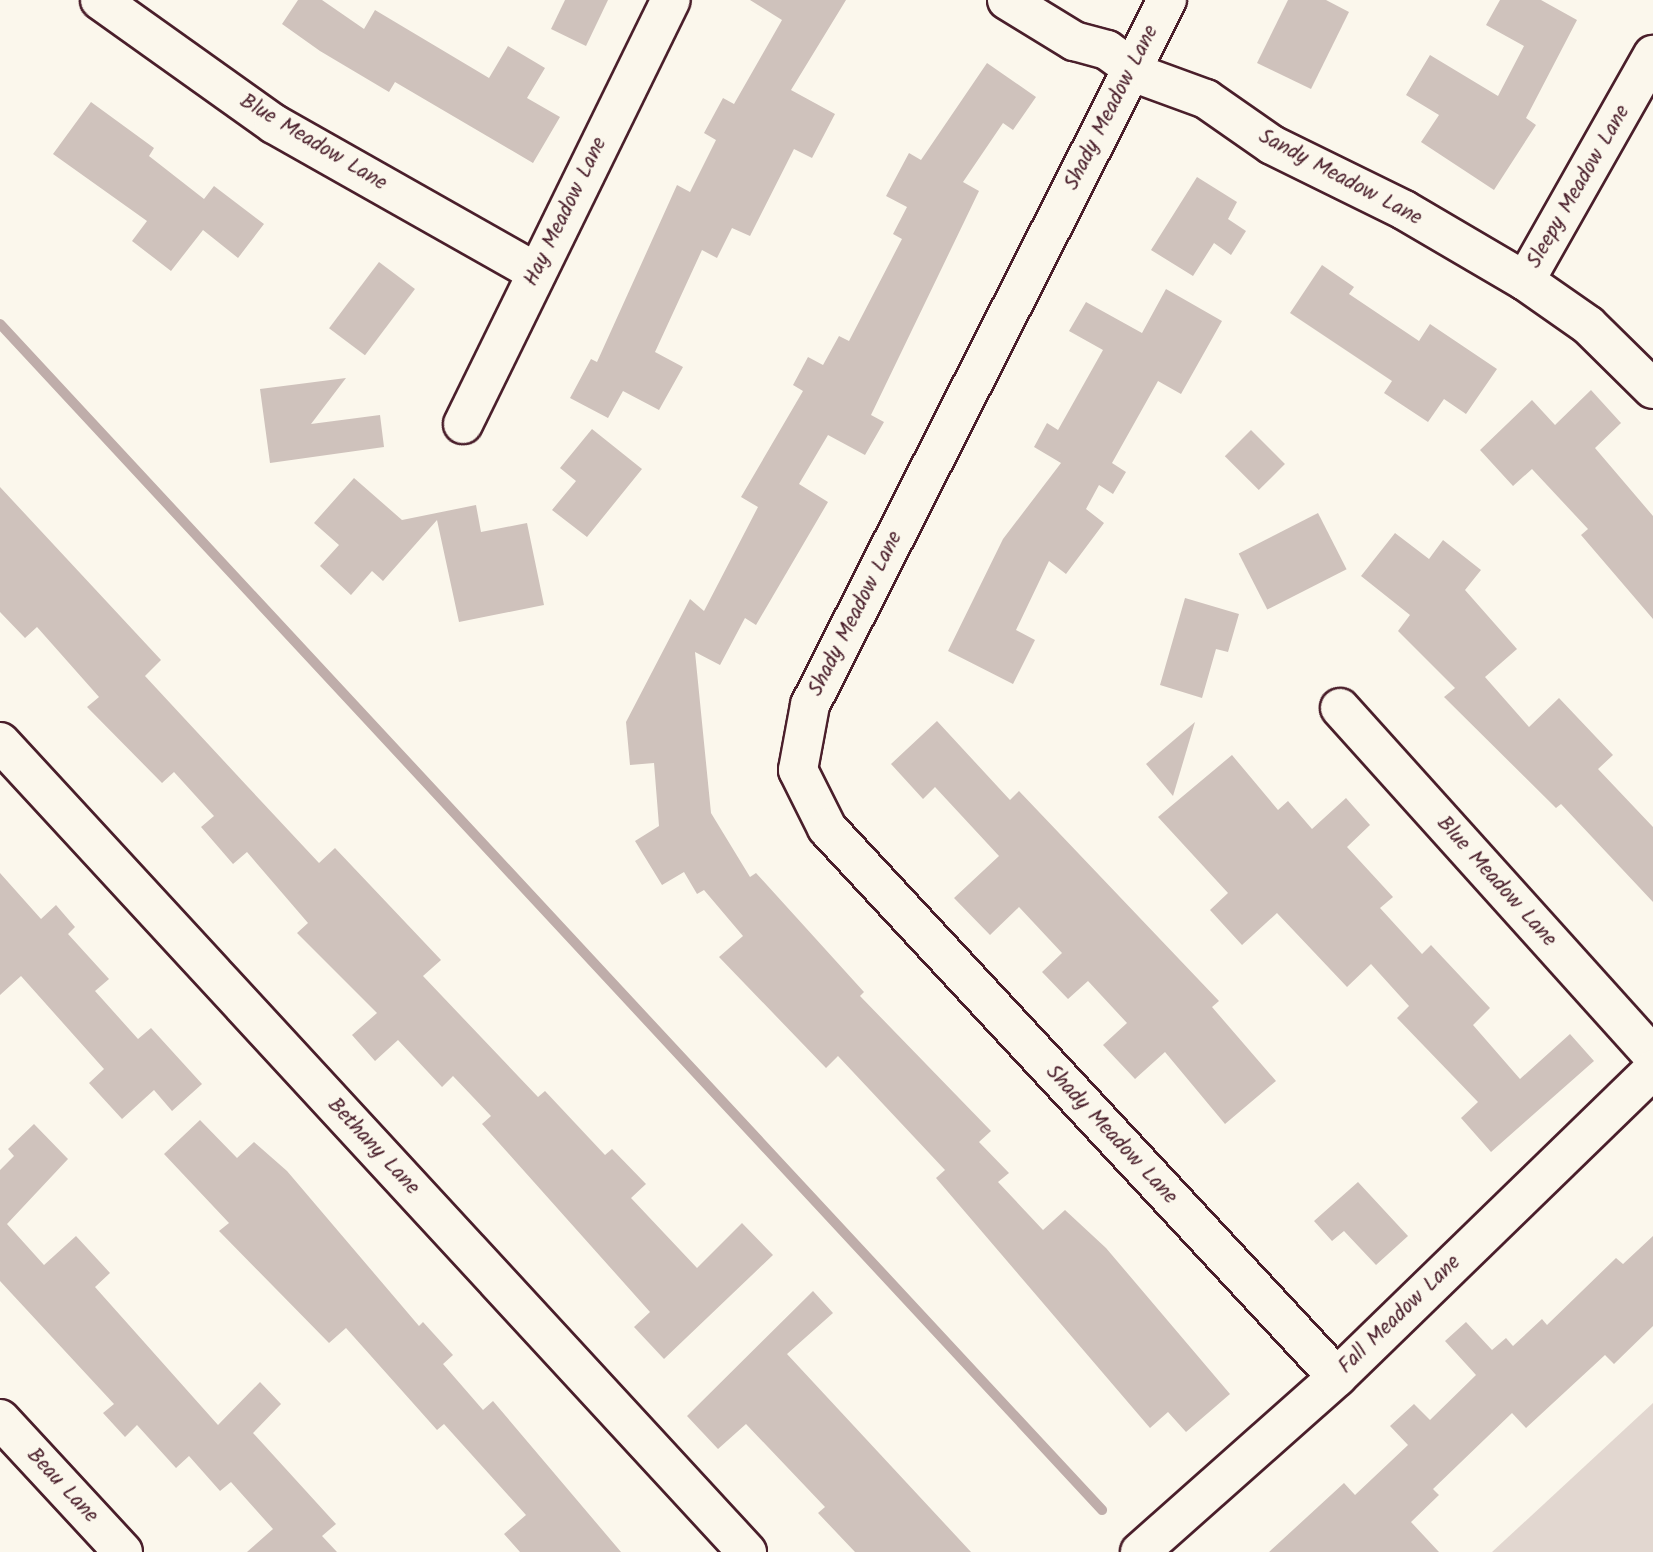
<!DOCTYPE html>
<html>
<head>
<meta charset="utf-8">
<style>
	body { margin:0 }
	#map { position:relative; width:1653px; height:1552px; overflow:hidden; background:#fbf7ec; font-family:Kalam,sans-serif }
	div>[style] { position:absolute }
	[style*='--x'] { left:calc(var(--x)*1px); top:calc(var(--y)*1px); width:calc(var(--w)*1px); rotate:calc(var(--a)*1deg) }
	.green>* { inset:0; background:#e2d7d0 }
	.stream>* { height:10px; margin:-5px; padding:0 5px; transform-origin:5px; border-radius:5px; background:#bfadaa }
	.building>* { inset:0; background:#cfc2bc; transform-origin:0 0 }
	.roads { filter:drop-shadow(2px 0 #4a1f2b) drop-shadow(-2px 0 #4a1f2b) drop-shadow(0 2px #4a1f2b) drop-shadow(0 -2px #4a1f2b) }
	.street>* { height:38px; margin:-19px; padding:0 19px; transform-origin:19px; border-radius:19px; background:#fbf7ec }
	span { translate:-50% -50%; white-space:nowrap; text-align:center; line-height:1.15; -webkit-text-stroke:7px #fbf7ec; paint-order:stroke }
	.street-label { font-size:21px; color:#4a1f2b }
</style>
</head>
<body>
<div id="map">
	<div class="green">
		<i style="clip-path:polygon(1653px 1403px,1653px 1552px,1492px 1552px)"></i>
	</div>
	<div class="stream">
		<i style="--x:0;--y:324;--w:1619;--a:47.1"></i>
	</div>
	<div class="building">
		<i style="clip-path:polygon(298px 0,322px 0,364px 29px,375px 10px,489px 78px,508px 46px,545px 68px,527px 98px,560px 117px,533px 163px,395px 82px,389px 92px,320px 51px,282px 24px)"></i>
		<i style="clip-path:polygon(565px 0,608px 0,586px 46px,551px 29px)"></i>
		<i style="clip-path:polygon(750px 0,846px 0,791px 90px,835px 114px,812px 158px,794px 149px,750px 236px,732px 228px,717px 258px,702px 250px,655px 352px,683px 367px,659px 410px,623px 391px,608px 418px,570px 398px,591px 359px,597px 362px,677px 185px,690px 192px,716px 140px,704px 133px,723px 98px,734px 104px,782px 20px)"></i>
		<i style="clip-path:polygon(1288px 0,1326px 0,1349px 12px,1311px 89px,1257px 63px)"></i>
		<i style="clip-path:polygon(1500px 0,1541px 0,1577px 20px,1526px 118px,1536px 125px,1494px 190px,1421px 142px,1439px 115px,1406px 95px,1430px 55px,1498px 96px,1524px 46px,1486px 25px)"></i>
		<i style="clip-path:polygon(987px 63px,1036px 97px,1013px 130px,1003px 123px,963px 182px,979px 191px,871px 415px,884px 422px,865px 455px,828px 435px,799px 484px,828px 502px,756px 625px,745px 618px,720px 665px,695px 652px,711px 813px,750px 877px,756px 873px,864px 992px,860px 996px,991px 1131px,979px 1142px,1009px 1173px,998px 1182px,1043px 1230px,1065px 1210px,1106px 1248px,1230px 1394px,1186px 1432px,1168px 1412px,1150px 1428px,936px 1178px,945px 1170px,838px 1056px,826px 1068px,719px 957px,743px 936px,704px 890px,697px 894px,684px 872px,662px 885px,635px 841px,659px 826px,654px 763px,630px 765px,626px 722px,690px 599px,704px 611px,758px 507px,741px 497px,803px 391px,793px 385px,808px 357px,823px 365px,839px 336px,849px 341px,902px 239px,893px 234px,907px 207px,886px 196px,909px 153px,921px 160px)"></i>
		<i style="clip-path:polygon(91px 102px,154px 148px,149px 156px,204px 199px,214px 186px,264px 224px,238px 258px,203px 230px,171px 271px,132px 241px,147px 221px,53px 154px)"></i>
		<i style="clip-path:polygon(1197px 177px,1237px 202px,1228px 219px,1246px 231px,1231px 255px,1214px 243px,1193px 276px,1151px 250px)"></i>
		<i style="left:379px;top:262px;width:45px;height:83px;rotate:37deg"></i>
		<i style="clip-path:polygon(1322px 265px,1354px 287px,1349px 294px,1419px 341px,1430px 324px,1497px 369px,1466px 414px,1444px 399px,1428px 422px,1384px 393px,1392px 381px,1290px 313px)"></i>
		<i style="clip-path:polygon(1166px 289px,1222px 321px,1181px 394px,1158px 381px,1112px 463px,1126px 472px,1113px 494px,1099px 485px,1086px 509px,1104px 523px,1066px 574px,1049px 561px,1016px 630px,1035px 640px,1013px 684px,948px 651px,1003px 539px,1061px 463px,1034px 447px,1047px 423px,1058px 430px,1103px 350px,1069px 331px,1086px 302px,1142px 333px)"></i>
		<i style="clip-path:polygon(346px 378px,311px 424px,380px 415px,384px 447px,270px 463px,260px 389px)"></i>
		<i style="clip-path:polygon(1591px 390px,1621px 423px,1595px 448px,1653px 516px,1653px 619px,1581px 535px,1588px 529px,1532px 469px,1513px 486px,1480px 450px,1532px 400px,1555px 425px)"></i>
		<i style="clip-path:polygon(592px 429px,642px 469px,587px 537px,552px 510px,576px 481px,560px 468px)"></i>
		<i style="left:1251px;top:430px;width:48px;height:37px;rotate:45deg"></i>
		<i style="clip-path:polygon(354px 478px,402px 520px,476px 505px,481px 532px,527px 523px,544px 605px,459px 622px,437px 520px,383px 581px,372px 571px,351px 595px,320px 566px,339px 545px,314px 523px)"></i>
		<i style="clip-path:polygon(0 487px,161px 660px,145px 676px,248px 787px,319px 863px,335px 848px,441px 960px,423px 976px,538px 1097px,545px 1091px,605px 1155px,612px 1149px,646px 1184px,631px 1198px,697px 1268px,742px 1223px,773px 1255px,664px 1359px,634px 1327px,650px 1312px,482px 1124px,491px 1116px,453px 1076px,442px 1087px,398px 1040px,375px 1061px,352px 1035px,377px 1013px,297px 933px,308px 923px,247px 852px,233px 864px,201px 827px,214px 816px,174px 772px,162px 783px,87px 707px,99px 697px,37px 627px,25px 638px,0 612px)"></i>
		<i style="left:1318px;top:513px;width:63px;height:89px;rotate:63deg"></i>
		<i style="clip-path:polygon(1395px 533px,1429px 559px,1443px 540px,1481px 570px,1465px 590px,1517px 649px,1485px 677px,1529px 727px,1559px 698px,1613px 755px,1598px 769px,1653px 827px,1653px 902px,1561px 804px,1556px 808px,1444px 697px,1455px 688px,1398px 631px,1410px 615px,1361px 576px)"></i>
		<i style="clip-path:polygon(1185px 598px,1239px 614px,1228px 652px,1216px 649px,1202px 698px,1160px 685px)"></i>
		<i style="clip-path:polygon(937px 721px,1010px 800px,1019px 791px,1219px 1001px,1212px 1007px,1276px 1081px,1225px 1124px,1165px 1052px,1135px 1079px,1103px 1045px,1127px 1023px,1088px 981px,1068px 999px,1042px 972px,1062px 953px,1019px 907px,990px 935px,954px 898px,999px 856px,935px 787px,923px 799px,891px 764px)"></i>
		<i style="clip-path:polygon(1195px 722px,1173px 796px,1146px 764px)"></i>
		<i style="clip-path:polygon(1232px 755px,1278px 810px,1288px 801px,1312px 829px,1346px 798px,1370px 825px,1347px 847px,1393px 897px,1380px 908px,1422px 954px,1431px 945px,1490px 1008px,1473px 1025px,1520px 1079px,1570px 1034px,1594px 1061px,1491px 1152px,1461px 1118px,1478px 1102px,1397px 1018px,1409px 1006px,1371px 964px,1347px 987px,1277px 913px,1242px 945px,1210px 910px,1228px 893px,1158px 817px)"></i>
		<i style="clip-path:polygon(0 873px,41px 919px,56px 905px,75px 927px,68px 934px,109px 979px,95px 991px,138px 1039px,151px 1028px,202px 1084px,172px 1111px,154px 1090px,122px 1119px,89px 1083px,104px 1069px,21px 976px,0 995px)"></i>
		<i style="clip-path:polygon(200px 1120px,237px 1158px,254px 1142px,287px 1171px,419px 1326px,423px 1322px,453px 1355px,443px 1364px,483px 1410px,493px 1401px,621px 1552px,520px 1552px,504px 1534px,526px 1515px,444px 1424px,437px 1430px,346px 1328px,329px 1343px,219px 1231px,229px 1223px,164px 1154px)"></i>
		<i style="clip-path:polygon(34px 1124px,68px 1159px,7px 1224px,44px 1265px,76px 1236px,110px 1273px,95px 1287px,218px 1425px,260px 1382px,281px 1404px,253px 1433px,336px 1524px,322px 1536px,337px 1552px,247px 1552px,273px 1529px,231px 1482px,220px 1491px,189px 1456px,176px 1468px,137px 1425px,125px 1437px,103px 1413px,114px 1404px,0 1281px,0 1170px,14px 1156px,8px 1149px)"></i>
		<i style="clip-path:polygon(1358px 1182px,1408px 1236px,1376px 1265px,1344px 1231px,1332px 1241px,1314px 1221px)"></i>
		<i style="clip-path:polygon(1653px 1236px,1653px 1326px,1614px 1364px,1605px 1355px,1526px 1428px,1512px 1413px,1433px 1489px,1439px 1495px,1411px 1522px,1439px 1552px,1269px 1552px,1344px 1483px,1355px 1495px,1408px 1445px,1390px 1426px,1414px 1404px,1430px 1420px,1476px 1375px,1445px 1341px,1466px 1322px,1492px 1350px,1506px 1338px,1513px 1346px,1542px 1319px,1547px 1325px,1616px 1258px,1623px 1264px)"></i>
		<i style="clip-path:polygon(813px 1291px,833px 1313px,787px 1354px,971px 1552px,855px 1552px,818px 1513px,825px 1507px,746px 1424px,718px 1449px,687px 1416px)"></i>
	</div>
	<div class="roads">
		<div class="street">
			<i style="--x:100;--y:0;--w:214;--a:35.5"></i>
			<i style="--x:274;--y:124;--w:301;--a:29.5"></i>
			<i style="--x:1007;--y:0;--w:79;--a:31.5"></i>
			<i style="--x:1074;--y:41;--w:34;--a:15"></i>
			<i style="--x:1107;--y:50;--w:44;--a:35.8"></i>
			<i style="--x:1143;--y:76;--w:67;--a:20.1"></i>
			<i style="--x:1206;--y:99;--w:80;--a:34.9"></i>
			<i style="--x:1272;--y:145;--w:147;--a:26.2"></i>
			<i style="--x:1404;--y:210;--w:140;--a:30.4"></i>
			<i style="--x:1525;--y:281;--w:77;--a:34.9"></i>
			<i style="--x:1588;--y:325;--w:91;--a:44.6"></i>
			<i style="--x:1167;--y:0;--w:790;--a:116.86"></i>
			<i style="--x:810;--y:705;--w:66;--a:100.5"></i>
			<i style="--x:798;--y:770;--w:65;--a:63.4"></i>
			<i style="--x:827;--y:828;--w:749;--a:47.11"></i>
			<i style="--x:1525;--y:281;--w:260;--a:-60.5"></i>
			<i style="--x:463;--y:424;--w:472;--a:-63.9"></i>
			<i style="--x:1340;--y:708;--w:468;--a:48"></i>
			<i style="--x:0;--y:742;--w:1102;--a:47.32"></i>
			<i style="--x:0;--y:1419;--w:181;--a:47.2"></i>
			<i style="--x:1140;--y:1552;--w:264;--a:-41.6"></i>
			<i style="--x:1337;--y:1377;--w:441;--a:-44.2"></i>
		</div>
	</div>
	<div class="street-label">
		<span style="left:1112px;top:108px;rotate:-63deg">Shady Meadow Lane</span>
		<span style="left:313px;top:143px;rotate:31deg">Blue Meadow Lane</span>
		<span style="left:1340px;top:178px;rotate:28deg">Sandy Meadow Lane</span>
		<span style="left:1579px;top:187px;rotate:-60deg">Sleepy Meadow Lane</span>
		<span style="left:566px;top:212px;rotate:-64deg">Hay Meadow Lane</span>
		<span style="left:856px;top:614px;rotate:-63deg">Shady Meadow Lane</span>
		<span style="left:1496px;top:882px;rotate:48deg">Blue Meadow Lane</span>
		<span style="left:1111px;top:1135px;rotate:47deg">Shady Meadow Lane</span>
		<span style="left:373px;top:1147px;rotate:47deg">Bethany Lane</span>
		<span style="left:1400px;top:1315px;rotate:-44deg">Fall Meadow Lane</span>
		<span style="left:62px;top:1486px;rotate:47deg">Beau Lane</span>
	</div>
</div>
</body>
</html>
